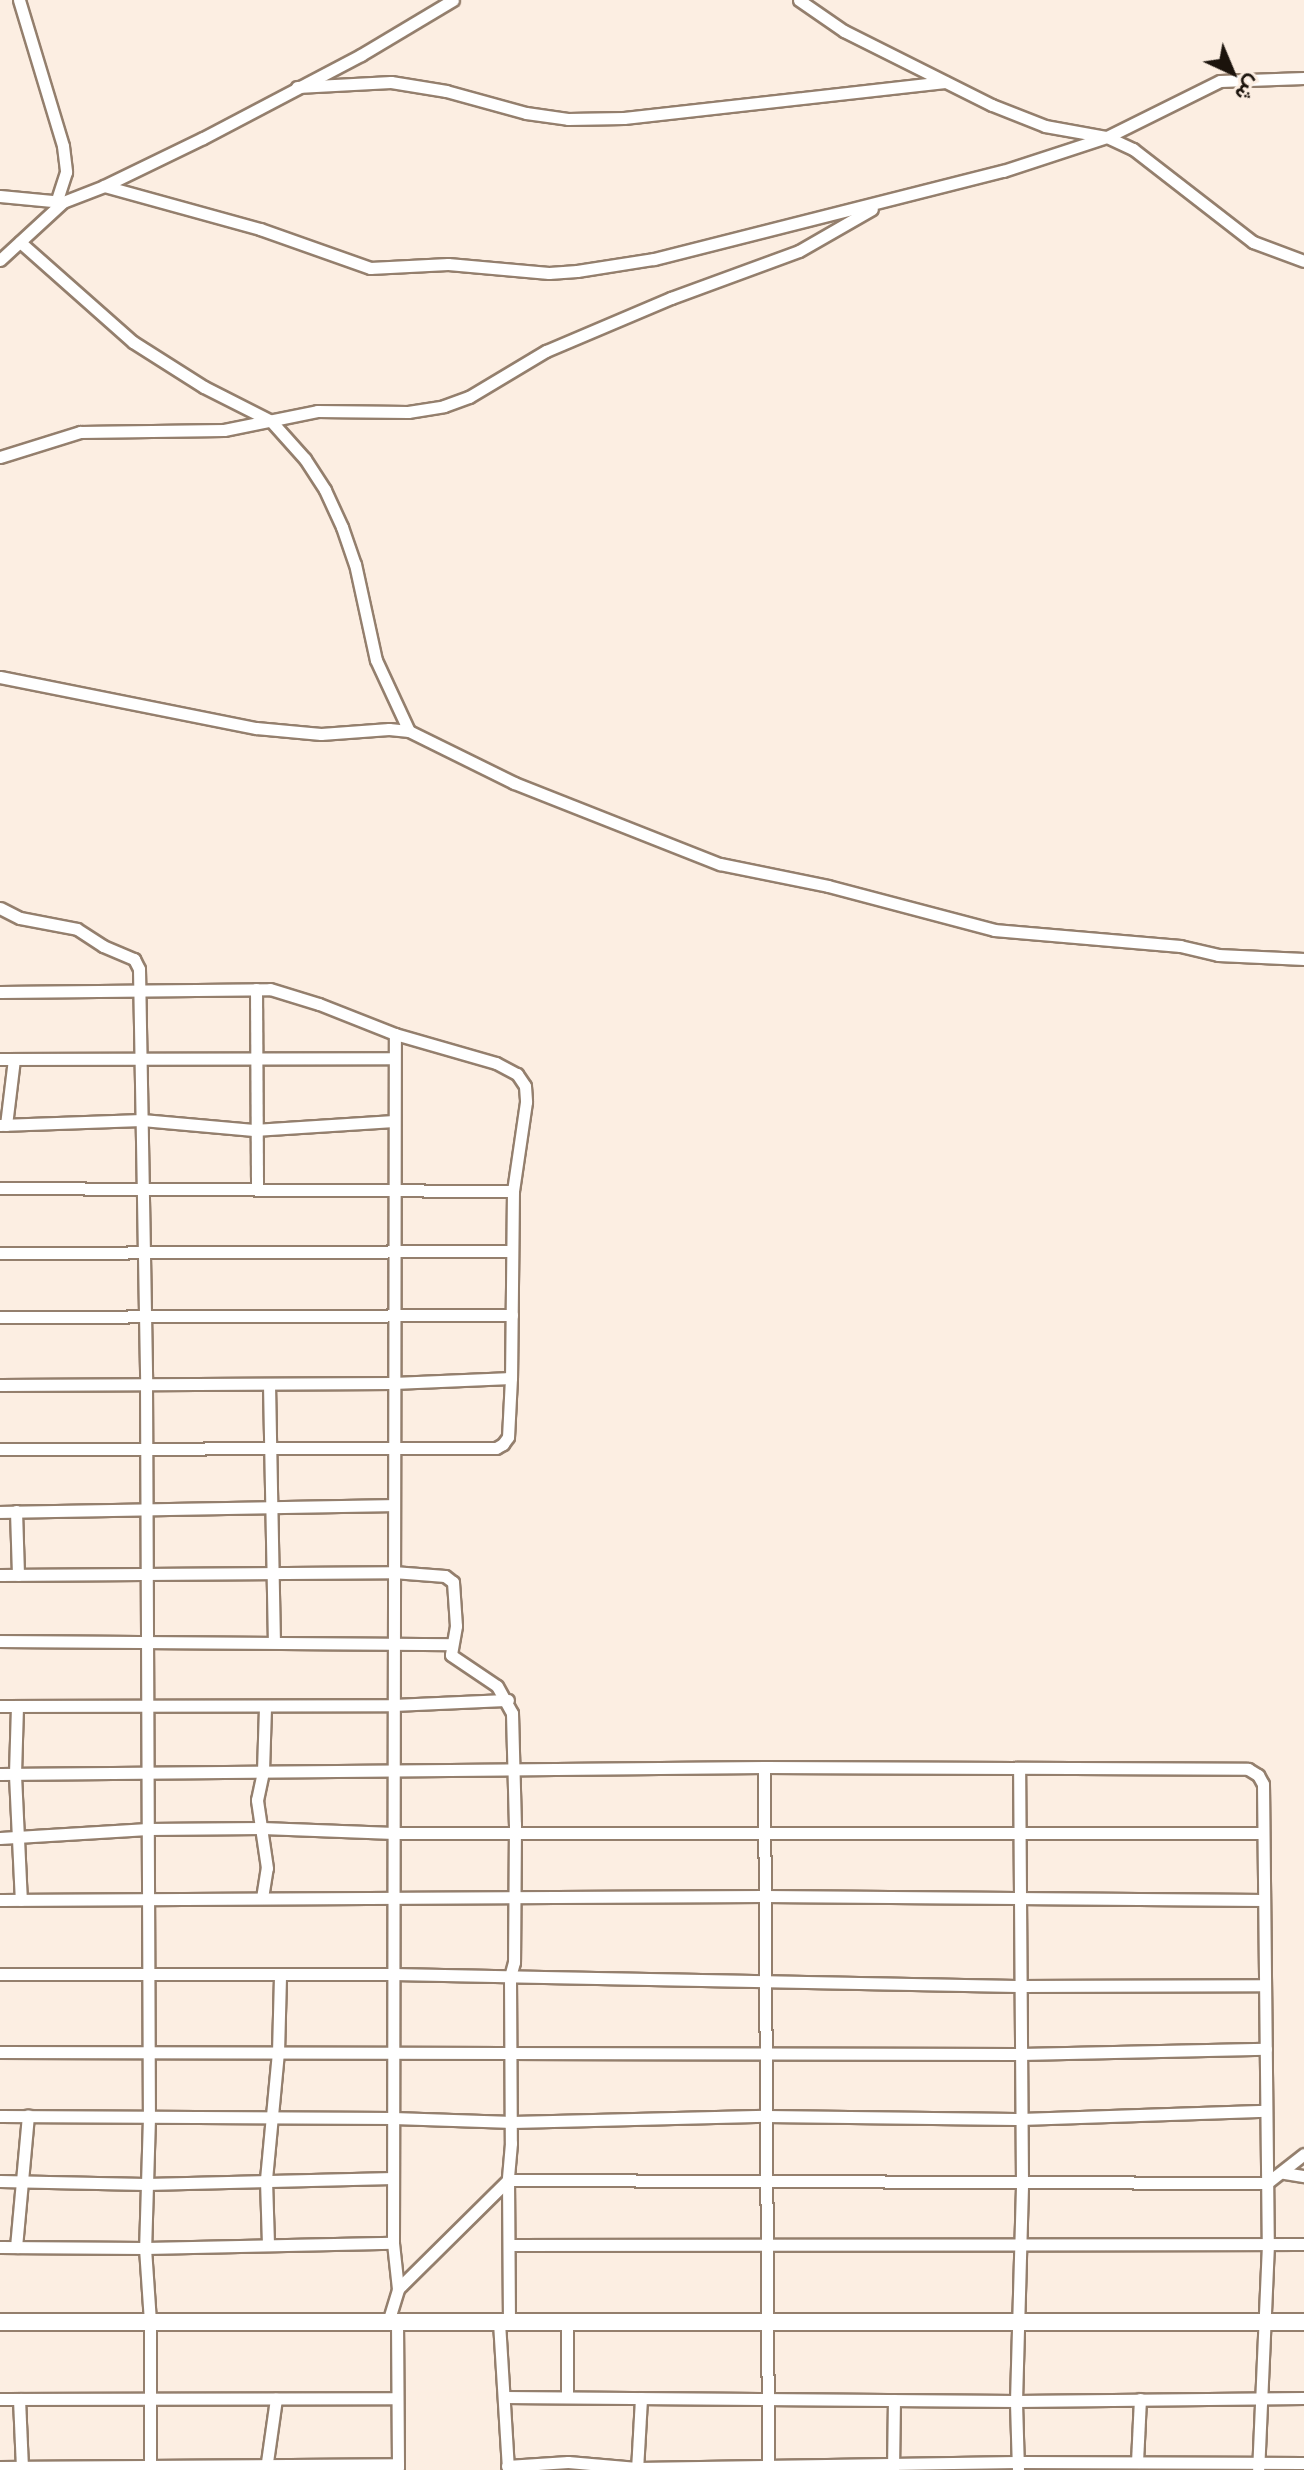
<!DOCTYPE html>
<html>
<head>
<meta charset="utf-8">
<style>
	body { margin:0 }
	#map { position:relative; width:1304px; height:2470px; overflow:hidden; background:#fceee2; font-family:Commissioner,Vazirmatn,sans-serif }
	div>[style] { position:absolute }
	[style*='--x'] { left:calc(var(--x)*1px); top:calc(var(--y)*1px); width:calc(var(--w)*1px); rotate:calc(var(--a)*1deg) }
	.roads { filter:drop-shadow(2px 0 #947f6d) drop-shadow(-2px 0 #947f6d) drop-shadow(0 2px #947f6d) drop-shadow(0 -2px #947f6d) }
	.street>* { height:11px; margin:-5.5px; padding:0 5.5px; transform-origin:5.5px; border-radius:5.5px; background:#fff }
	.secondary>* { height:16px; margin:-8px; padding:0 8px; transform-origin:8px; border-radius:8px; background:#fff }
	span { translate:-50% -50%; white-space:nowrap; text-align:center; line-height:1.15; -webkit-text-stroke:8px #fceee2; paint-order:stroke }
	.north { position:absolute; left:1192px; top:32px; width:80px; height:80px; -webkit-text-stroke:6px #fceee2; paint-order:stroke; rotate:136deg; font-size:22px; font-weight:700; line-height:32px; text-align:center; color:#1b130c }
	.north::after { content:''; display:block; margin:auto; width:28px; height:36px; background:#1b130c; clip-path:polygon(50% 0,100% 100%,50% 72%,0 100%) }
</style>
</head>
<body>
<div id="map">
	<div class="roads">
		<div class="street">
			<i style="--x:19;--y:0;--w:152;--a:73.2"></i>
			<i style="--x:63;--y:146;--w:26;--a:83"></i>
			<i style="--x:66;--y:172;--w:32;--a:108"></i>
			<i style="--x:799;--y:0;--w:55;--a:34.6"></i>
			<i style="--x:844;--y:31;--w:165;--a:26.6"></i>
			<i style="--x:992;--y:105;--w:57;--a:21.6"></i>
			<i style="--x:1045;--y:126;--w:63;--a:10.1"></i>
			<i style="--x:1107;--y:137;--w:29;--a:25"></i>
			<i style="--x:1133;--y:149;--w:152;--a:37.8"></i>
			<i style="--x:1253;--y:242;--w:54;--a:20.4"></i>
			<i style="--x:297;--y:87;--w:94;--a:-3"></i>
			<i style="--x:391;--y:82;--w:56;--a:9.3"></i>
			<i style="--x:446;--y:91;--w:83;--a:15.4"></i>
			<i style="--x:526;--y:113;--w:42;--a:8.1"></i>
			<i style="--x:568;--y:119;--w:56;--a:-1"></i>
			<i style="--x:624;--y:118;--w:323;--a:-6.4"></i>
			<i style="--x:104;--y:186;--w:110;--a:-25.9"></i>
			<i style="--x:203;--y:138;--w:178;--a:-27.7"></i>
			<i style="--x:361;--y:55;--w:107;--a:-30.9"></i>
			<i style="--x:0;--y:196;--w:63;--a:5.4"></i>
			<i style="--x:20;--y:242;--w:151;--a:41.5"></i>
			<i style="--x:133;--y:342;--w:84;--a:32.4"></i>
			<i style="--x:204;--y:387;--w:75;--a:26.9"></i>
			<i style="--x:271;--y:421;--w:51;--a:48.2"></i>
			<i style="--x:305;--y:459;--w:37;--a:57"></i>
			<i style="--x:325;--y:490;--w:41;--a:65.3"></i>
			<i style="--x:342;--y:527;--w:39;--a:71"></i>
			<i style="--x:355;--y:564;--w:98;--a:77.7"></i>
			<i style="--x:376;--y:660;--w:78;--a:65.1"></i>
			<i style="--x:0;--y:260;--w:86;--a:-42.6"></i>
			<i style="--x:63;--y:202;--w:44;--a:-21.3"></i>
			<i style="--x:104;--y:186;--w:162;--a:15.4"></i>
			<i style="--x:260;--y:229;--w:117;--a:19.5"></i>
			<i style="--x:370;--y:268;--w:78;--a:-2.9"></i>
			<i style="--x:448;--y:264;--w:101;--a:5.1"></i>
			<i style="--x:549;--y:273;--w:28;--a:-4"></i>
			<i style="--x:577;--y:271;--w:78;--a:-8.9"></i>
			<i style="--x:654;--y:259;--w:360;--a:-14.2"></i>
			<i style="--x:1003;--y:171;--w:109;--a:-18.1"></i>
			<i style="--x:1107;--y:137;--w:126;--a:-26.4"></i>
			<i style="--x:1220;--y:81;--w:84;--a:-2"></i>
			<i style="--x:0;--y:457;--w:84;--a:-17.4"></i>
			<i style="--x:80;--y:432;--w:144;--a:-0.8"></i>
			<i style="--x:224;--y:430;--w:95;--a:-11.5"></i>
			<i style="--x:317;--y:411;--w:91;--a:0.6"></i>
			<i style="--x:408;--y:412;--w:36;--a:-9"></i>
			<i style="--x:444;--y:406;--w:27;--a:-20"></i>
			<i style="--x:469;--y:397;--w:90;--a:-30.9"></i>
			<i style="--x:546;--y:351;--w:136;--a:-23"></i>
			<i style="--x:671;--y:298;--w:136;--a:-20.2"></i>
			<i style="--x:799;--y:251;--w:84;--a:-29.9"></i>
			<i style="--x:0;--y:677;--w:261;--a:11.3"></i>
			<i style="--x:256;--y:728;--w:65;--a:5.3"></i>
			<i style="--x:321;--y:734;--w:68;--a:-4.2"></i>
			<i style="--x:389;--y:729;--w:20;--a:6"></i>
			<i style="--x:409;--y:731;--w:117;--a:26.3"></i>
			<i style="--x:514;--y:783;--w:221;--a:21.5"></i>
			<i style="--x:720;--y:864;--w:110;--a:11.5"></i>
			<i style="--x:828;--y:886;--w:172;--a:14.8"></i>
			<i style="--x:994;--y:930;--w:187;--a:4.9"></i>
			<i style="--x:1180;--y:946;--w:39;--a:13"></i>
			<i style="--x:1218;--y:955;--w:86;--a:2.7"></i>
			<i style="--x:0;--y:908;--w:22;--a:27"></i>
			<i style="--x:20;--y:918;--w:58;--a:10.9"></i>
			<i style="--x:77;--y:929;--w:31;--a:33"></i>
			<i style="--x:103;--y:946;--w:34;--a:23"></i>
			<i style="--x:134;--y:959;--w:11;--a:63"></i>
			<i style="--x:139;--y:969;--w:414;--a:89"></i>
			<i style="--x:146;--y:1383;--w:734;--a:89.77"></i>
			<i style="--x:149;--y:2117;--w:131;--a:91.7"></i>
			<i style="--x:145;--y:2248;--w:73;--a:86.1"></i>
			<i style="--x:150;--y:2321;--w:149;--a:90"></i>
			<i style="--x:256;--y:989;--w:200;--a:89.7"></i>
			<i style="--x:0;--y:992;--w:270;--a:-0.6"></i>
			<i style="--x:270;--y:989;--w:51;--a:17"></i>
			<i style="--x:319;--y:1004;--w:82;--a:21.5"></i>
			<i style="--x:395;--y:1034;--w:105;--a:16"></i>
			<i style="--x:496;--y:1063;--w:24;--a:28"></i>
			<i style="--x:517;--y:1074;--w:14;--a:56"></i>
			<i style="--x:525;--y:1086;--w:16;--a:86"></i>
			<i style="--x:526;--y:1102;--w:90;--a:98.3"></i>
			<i style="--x:513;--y:1191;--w:187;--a:90.6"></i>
			<i style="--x:511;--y:1378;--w:59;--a:92.9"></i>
			<i style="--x:508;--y:1437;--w:9;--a:126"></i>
			<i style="--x:503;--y:1444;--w:8;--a:150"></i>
			<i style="--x:496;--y:1448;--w:496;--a:179.9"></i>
			<i style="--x:0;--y:1059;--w:393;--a:-0.1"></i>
			<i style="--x:0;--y:1125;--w:142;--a:-2"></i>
			<i style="--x:142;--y:1120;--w:112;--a:5.1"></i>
			<i style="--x:254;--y:1130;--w:140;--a:-3.7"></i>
			<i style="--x:6;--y:1125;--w:66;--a:-83.1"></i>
			<i style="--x:0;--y:1188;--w:513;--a:0.34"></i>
			<i style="--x:0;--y:1253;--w:512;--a:-0.22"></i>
			<i style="--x:0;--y:1317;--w:512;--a:-0.22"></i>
			<i style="--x:269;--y:1384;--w:257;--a:88.9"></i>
			<i style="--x:0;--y:1385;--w:393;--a:-0.3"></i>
			<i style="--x:393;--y:1383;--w:118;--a:-2.4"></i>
			<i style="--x:16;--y:1511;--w:64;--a:88.2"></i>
			<i style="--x:0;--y:1512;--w:393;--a:-1"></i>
			<i style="--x:0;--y:1575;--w:393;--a:-0.4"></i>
			<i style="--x:393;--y:1572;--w:52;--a:4.4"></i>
			<i style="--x:445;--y:1576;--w:10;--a:37"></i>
			<i style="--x:453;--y:1582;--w:44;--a:86.1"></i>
			<i style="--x:456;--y:1626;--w:29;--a:100"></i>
			<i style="--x:451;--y:1655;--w:55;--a:34"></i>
			<i style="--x:497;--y:1686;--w:31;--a:61"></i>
			<i style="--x:512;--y:1713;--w:111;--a:88.5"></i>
			<i style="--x:515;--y:1824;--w:138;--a:90.4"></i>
			<i style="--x:514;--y:1962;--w:16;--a:105"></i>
			<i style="--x:510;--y:1977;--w:166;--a:89.7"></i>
			<i style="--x:511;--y:2143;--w:37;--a:95"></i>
			<i style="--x:508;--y:2180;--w:155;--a:135.3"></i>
			<i style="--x:0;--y:1641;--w:452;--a:0.4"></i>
			<i style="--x:0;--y:1706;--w:393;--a:-0.1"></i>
			<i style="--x:393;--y:1705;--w:115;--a:-2.5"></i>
			<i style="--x:17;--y:1706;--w:69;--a:91.7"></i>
			<i style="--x:15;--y:1775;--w:125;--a:87.3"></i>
			<i style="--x:764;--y:1767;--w:703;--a:89.67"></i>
			<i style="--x:0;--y:1774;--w:764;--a:-0.52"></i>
			<i style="--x:764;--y:1767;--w:484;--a:0.2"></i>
			<i style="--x:1248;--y:1769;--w:12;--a:31"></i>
			<i style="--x:1258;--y:1775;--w:10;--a:61"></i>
			<i style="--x:1263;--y:1784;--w:460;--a:89.4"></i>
			<i style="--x:1268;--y:2244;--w:226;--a:92.5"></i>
			<i style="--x:0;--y:1838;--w:148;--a:-3.5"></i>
			<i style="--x:148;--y:1829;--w:114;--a:-0.5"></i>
			<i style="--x:262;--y:1828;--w:132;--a:2.2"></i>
			<i style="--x:394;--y:1833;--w:869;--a:0"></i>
			<i style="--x:262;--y:1898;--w:30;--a:-81"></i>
			<i style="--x:267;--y:1868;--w:69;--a:-98.4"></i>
			<i style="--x:257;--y:1800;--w:30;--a:-78"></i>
			<i style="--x:263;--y:1771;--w:64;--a:-88.2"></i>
			<i style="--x:0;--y:1900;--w:764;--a:-0.3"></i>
			<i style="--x:764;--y:1896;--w:500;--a:0.46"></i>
			<i style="--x:0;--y:1974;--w:393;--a:0"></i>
			<i style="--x:393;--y:1974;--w:626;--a:1.1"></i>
			<i style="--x:1019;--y:1986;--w:246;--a:-0.2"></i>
			<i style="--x:0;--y:2052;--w:1020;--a:0.11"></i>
			<i style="--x:1020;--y:2054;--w:246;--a:-1.2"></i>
			<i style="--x:0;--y:2116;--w:393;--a:0.3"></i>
			<i style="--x:393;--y:2118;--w:119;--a:1.9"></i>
			<i style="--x:512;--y:2122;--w:254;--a:-1.4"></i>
			<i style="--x:766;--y:2116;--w:254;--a:0.7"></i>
			<i style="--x:1020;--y:2119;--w:246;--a:-1.9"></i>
			<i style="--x:1284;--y:2173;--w:20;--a:9"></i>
			<i style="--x:0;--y:2181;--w:146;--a:1.2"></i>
			<i style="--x:146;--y:2184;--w:247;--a:-1.4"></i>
			<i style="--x:268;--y:2244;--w:65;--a:-91.8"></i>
			<i style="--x:266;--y:2179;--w:127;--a:-84.6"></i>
			<i style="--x:278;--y:2053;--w:79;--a:-88.5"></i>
			<i style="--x:509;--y:2245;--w:795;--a:-0.07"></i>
			<i style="--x:0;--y:2247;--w:145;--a:0.4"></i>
			<i style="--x:145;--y:2248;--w:248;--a:-1.2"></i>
			<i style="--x:16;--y:2247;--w:132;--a:-84.8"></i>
			<i style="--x:389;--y:2319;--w:31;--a:-73"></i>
			<i style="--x:398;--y:2289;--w:46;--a:-96.2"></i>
			<i style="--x:393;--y:2243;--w:1209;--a:-89.91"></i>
			<i style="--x:397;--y:2321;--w:147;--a:89.6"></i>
			<i style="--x:499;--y:2322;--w:148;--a:86.5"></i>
			<i style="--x:509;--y:2322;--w:142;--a:-90.4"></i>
			<i style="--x:508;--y:2180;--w:759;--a:0.23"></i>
			<i style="--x:1267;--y:2183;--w:47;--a:-38.1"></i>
			<i style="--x:567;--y:2323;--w:74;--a:90"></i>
			<i style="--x:504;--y:2397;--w:512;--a:0.45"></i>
			<i style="--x:1016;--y:2401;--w:288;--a:-0.6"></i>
			<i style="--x:0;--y:2399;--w:397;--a:-0.1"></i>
			<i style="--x:19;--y:2399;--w:68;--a:87.5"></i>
			<i style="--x:1137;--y:2462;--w:63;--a:-87.3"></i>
			<i style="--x:507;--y:2466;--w:61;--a:-3.8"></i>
			<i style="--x:568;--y:2462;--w:69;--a:5"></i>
			<i style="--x:637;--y:2468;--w:382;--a:-0.9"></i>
			<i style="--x:1019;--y:2462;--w:285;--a:0.2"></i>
			<i style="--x:0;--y:2467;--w:398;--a:-0.4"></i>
			<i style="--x:266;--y:2469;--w:71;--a:-81.9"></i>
			<i style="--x:637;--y:2470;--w:72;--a:-86.8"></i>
			<i style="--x:893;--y:2470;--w:70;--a:-89.2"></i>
			<i style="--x:1018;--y:2470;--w:69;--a:-91.7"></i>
			<i style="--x:1016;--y:2401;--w:219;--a:-88.4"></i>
			<i style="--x:1022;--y:2182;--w:411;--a:-90.4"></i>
		</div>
		<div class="secondary">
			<i style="--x:0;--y:2322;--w:1304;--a:0"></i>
		</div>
	</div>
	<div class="north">ش</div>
</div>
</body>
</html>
